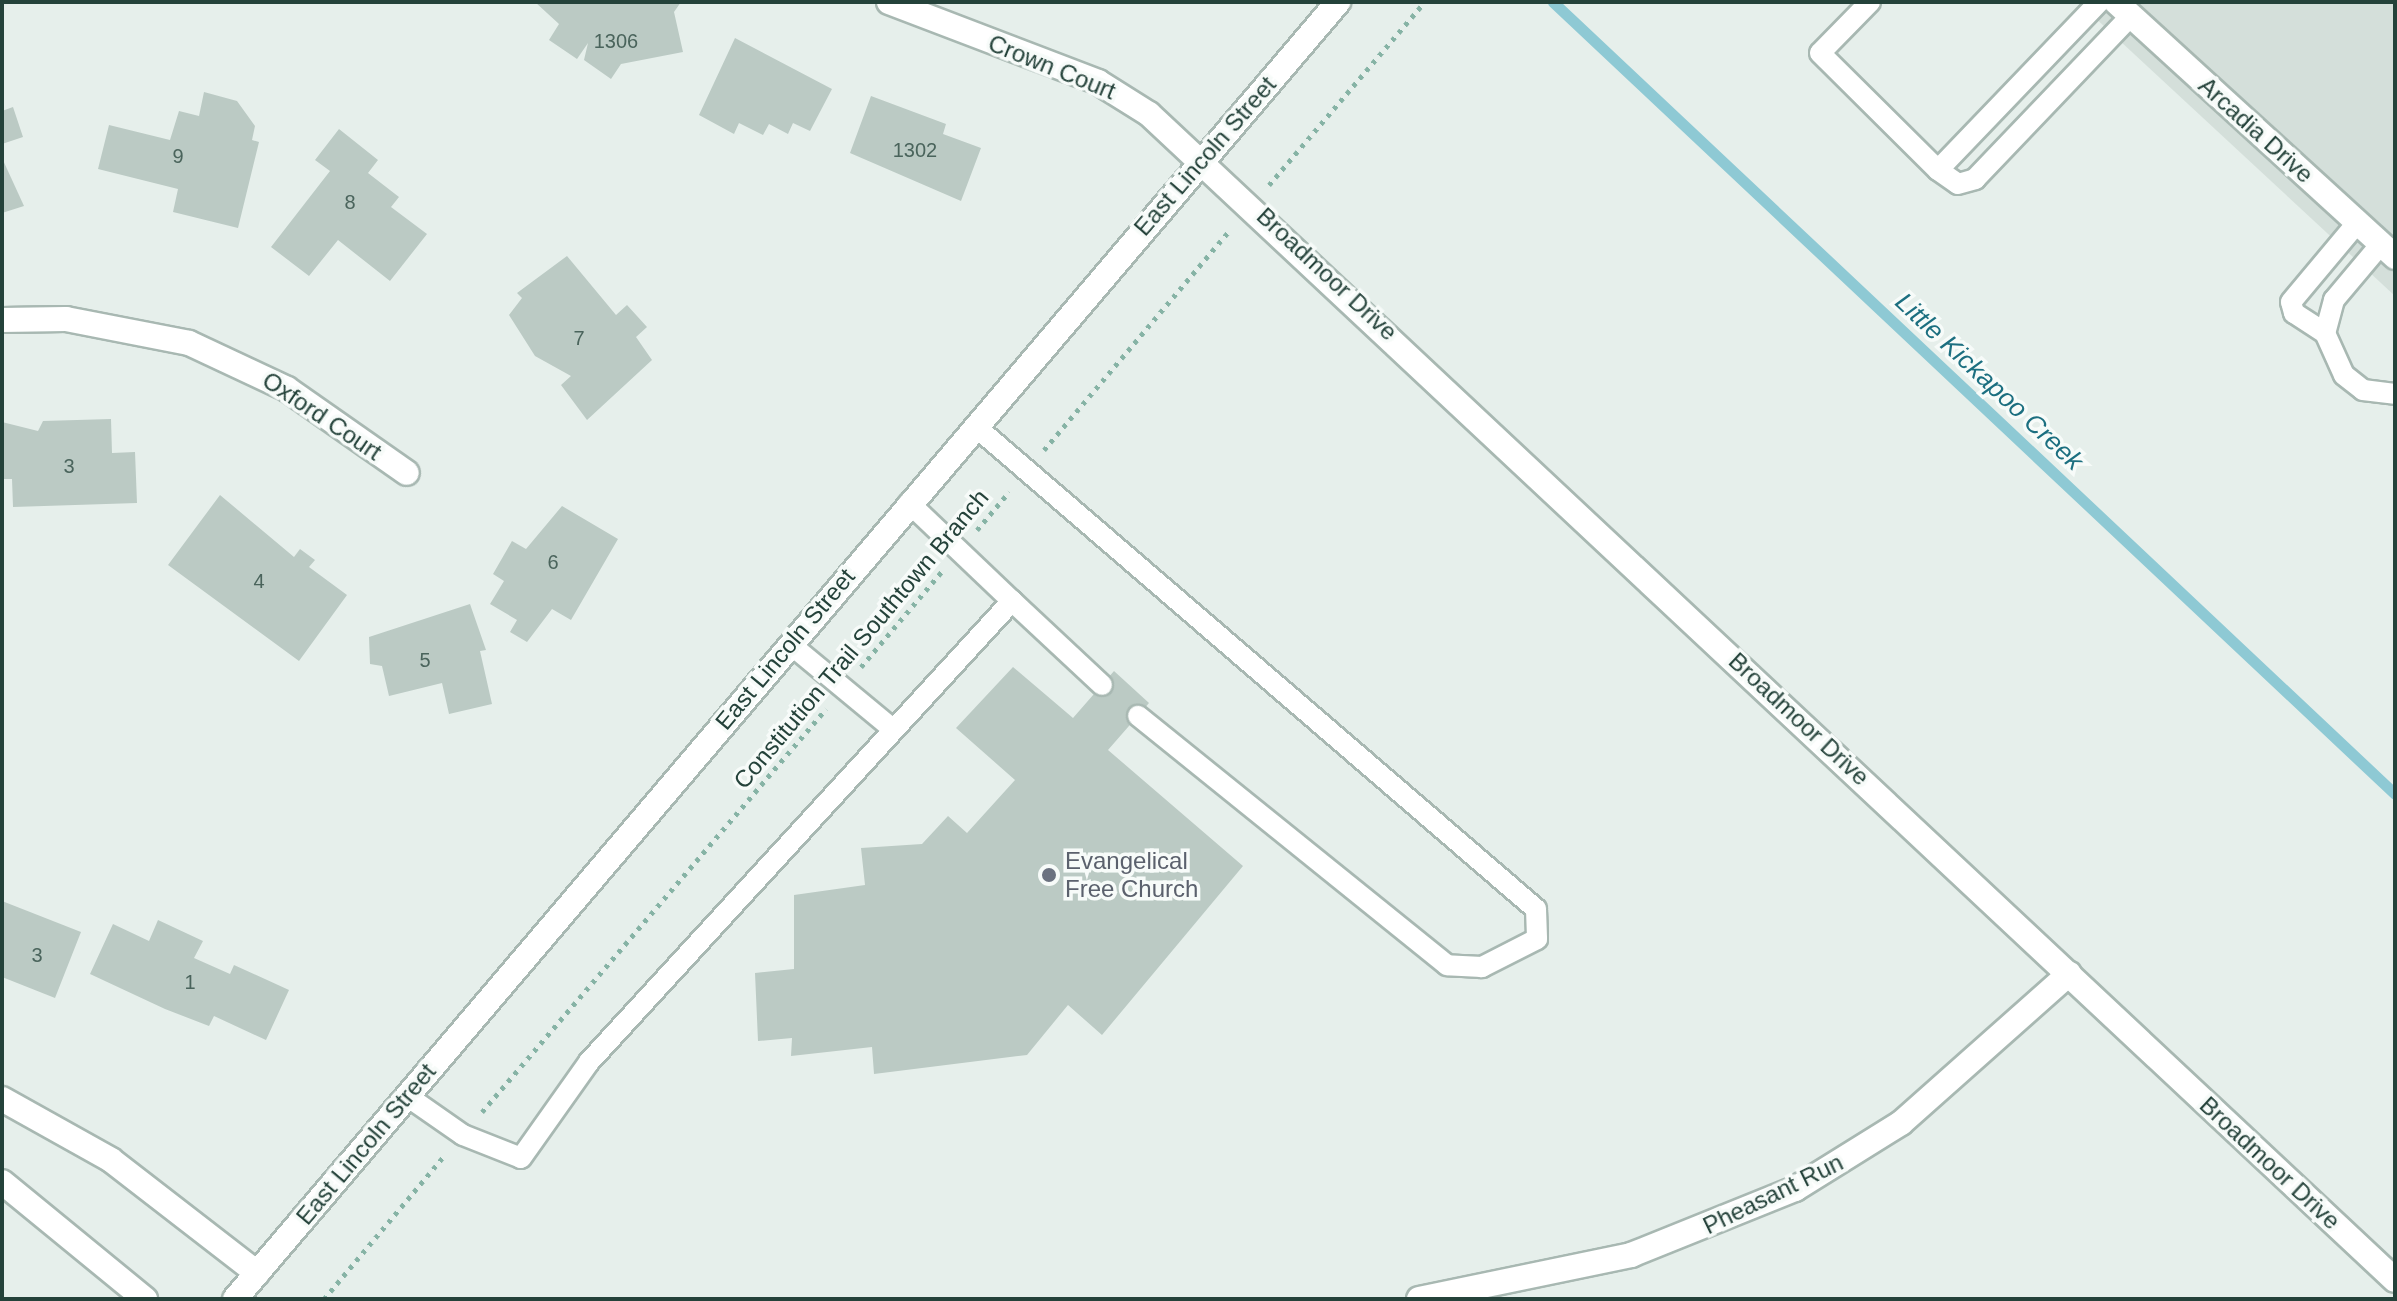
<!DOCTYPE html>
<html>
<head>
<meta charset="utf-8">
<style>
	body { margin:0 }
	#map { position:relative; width:2397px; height:1301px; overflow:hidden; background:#e6efeb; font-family:Helvetica,sans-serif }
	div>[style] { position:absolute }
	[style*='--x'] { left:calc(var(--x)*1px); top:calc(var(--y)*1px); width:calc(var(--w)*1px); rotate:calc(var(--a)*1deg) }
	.built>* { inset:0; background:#d4dfda }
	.stream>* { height:11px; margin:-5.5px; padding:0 5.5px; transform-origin:5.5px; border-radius:5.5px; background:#8ec9d4 }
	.building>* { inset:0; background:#bbcac4 }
	.path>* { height:5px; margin-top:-2.5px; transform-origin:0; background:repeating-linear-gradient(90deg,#86b3a5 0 4px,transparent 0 10px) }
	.roads { filter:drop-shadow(2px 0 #a8b8b2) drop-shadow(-2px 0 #a8b8b2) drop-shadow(0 2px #a8b8b2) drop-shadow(0 -2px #a8b8b2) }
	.service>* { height:20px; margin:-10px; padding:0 10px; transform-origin:10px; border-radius:10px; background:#fff }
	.minor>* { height:24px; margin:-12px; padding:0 12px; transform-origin:12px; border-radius:12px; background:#fff }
	.secondary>* { height:24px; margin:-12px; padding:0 12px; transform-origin:12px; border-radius:12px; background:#fff }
	.dots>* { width:22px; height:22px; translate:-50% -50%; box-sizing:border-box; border:4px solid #f7fbf9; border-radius:50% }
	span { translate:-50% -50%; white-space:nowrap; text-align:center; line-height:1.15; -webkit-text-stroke:7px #f7fbf9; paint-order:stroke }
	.number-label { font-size:20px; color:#4a645c }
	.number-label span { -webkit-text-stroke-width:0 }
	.street-label { font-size:24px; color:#24423a }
	.worship-label { font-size:24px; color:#5b616d }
	.left { translate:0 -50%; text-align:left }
	.water-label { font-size:26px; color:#1c6f80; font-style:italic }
	.frame { position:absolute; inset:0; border:4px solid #24423a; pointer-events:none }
</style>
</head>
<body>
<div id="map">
	<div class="built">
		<i style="clip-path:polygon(2078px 2px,2395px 2px,2395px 296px)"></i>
	</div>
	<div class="stream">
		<i style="--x:1553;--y:2;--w:1156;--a:43.25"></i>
	</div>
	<div class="building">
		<i style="clip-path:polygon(535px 2px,681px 2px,674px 12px,683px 52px,621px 64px,611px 79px,584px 60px,588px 43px,577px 59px,549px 40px,559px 24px)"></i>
		<i style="clip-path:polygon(735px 38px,832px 89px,810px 131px,793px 123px,788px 134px,769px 124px,763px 135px,739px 123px,734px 134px,699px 115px)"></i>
		<i style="clip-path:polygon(204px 92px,237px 101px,255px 126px,252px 140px,259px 142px,238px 228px,173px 212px,178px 189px,98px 169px,109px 125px,170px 140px,179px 111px,199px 116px)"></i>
		<i style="clip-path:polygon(871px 96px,946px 124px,943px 134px,981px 148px,961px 201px,850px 153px)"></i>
		<i style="clip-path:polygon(13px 107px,23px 137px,2px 144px,2px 111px)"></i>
		<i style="clip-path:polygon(339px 129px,378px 160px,368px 173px,399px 197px,391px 207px,427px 234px,390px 281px,338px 240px,309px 276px,271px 247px,330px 171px,315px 160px)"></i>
		<i style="clip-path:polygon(2px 158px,24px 206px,2px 213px)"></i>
		<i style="clip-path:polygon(567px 256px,616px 315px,627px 305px,647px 327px,636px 337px,652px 360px,587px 420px,561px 385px,571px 376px,535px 356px,509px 315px,522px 298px,517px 293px)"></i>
		<i style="clip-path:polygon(111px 419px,112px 453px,135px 452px,137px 503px,13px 507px,12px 479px,2px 479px,2px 422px,38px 431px,43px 421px)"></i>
		<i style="clip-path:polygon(220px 495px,294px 557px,300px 549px,315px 560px,309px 567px,347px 595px,299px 661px,168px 565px)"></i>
		<i style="clip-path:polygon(562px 506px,618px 539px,571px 620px,552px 609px,527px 642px,510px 632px,517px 620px,490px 604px,504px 581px,493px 574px,512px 541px,526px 549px)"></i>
		<i style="clip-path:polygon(470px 604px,486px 650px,480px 651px,492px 704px,449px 714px,442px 683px,389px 696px,382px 666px,370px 664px,369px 637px)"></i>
		<i style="clip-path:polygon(1013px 667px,1073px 718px,1114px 671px,1149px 703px,1108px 750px,1243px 866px,1102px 1035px,1068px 1005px,1027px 1055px,874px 1074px,872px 1047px,791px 1056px,792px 1038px,758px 1041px,755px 973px,794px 969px,794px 895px,865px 885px,861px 848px,922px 844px,948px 816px,967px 833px,1015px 780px,956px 728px)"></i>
		<i style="clip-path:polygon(2px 901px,81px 932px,55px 998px,2px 977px)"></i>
		<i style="clip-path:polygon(158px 920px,203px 941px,194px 958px,230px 974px,234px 965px,289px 990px,266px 1040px,214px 1016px,209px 1026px,165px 1009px,90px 974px,113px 924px,149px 941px)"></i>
	</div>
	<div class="path">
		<i style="--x:1269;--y:185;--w:240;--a:-49.6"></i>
		<i style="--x:1044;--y:450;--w:289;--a:-49.8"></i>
		<i style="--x:977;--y:530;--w:50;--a:-49.9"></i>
		<i style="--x:861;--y:667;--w:126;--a:-49.8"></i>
		<i style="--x:482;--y:1112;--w:530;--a:-49.52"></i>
		<i style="--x:324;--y:1299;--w:187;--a:-50"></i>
	</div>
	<div class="roads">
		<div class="service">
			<i style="--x:1870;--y:2;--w:71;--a:134.4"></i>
			<i style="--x:1820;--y:53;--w:166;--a:44.8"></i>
			<i style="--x:1938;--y:170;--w:233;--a:-46.2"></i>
			<i style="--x:1938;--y:170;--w:24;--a:35"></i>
			<i style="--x:1958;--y:184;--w:18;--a:-16"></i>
			<i style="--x:1975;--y:179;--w:226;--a:-46.3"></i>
			<i style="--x:2381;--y:244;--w:73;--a:130"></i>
			<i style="--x:2334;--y:300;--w:34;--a:105"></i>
			<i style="--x:2325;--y:333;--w:46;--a:65.7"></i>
			<i style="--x:2344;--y:375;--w:24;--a:38"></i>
			<i style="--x:2363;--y:390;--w:32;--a:7"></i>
			<i style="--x:2325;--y:333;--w:37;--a:-147"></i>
			<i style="--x:2294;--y:313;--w:11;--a:-105"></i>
			<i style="--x:2291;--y:302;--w:103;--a:-50.1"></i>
			<i style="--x:975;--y:426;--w:740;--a:40.73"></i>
			<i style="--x:1536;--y:909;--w:30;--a:88"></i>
			<i style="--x:1537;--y:939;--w:62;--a:153"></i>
			<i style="--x:1482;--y:967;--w:35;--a:-177"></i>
			<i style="--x:1447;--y:965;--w:397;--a:-141.1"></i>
			<i style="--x:909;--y:503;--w:142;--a:43.6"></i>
			<i style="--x:790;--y:644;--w:129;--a:39.6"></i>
			<i style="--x:407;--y:1096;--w:68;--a:34.9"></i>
			<i style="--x:463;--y:1135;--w:62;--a:21.6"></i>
			<i style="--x:521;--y:1158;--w:118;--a:-54.7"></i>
			<i style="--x:589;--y:1062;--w:626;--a:-47.46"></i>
			<i style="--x:1012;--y:601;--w:123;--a:43"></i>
		</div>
		<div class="minor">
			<i style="--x:889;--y:2;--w:224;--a:20.9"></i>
			<i style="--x:1098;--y:82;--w:60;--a:32.1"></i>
			<i style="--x:1149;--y:114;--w:1706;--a:43.1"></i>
			<i style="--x:2116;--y:2;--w:378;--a:42.4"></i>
			<i style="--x:2;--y:320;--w:64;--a:-0.9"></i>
			<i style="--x:66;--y:319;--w:125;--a:11"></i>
			<i style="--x:189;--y:343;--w:108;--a:25.1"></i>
			<i style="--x:287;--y:389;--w:146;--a:35"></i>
			<i style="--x:2;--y:1099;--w:125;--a:29.2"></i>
			<i style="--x:111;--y:1160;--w:185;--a:37.7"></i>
			<i style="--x:2;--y:1182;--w:185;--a:39.3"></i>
			<i style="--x:1419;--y:1299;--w:217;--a:-11.7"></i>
			<i style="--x:1631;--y:1255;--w:177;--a:-21.9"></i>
			<i style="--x:1795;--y:1189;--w:125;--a:-31.9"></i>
			<i style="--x:1901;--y:1123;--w:225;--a:-41.6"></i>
		</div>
		<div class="secondary">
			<i style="--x:235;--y:1299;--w:1703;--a:-49.62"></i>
		</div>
	</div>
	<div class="dots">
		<i style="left:1049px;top:875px;background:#6b7280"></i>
	</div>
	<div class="number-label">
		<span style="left:616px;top:41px">1306</span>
		<span style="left:915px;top:150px">1302</span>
		<span style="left:178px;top:156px">9</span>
		<span style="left:350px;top:202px">8</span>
		<span style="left:579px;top:338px">7</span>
		<span style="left:69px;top:466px">3</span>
		<span style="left:553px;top:562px">6</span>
		<span style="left:259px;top:581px">4</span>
		<span style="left:425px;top:660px">5</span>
		<span style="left:37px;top:955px">3</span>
		<span style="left:190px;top:982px">1</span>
	</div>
	<div class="street-label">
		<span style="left:1052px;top:67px;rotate:22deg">Crown Court</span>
		<span style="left:2256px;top:130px;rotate:42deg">Arcadia Drive</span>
		<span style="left:1205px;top:156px;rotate:-49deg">East Lincoln Street</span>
		<span style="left:1327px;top:274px;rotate:43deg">Broadmoor Drive</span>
		<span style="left:322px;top:416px;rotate:34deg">Oxford Court</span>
		<span style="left:861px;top:639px;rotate:-50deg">Constitution Trail Southtown Branch</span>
		<span style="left:785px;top:649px;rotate:-50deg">East Lincoln Street</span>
		<span style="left:1799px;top:719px;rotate:43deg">Broadmoor Drive</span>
		<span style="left:366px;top:1144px;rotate:-50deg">East Lincoln Street</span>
		<span style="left:2270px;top:1163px;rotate:43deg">Broadmoor Drive</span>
		<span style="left:1773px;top:1194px;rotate:-26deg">Pheasant Run</span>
	</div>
	<div class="worship-label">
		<span class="left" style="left:1065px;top:875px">Evangelical<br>Free Church</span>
	</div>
	<div class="water-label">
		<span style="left:1989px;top:382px;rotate:43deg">Little Kickapoo Creek</span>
	</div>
	<div class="frame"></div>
</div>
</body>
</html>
